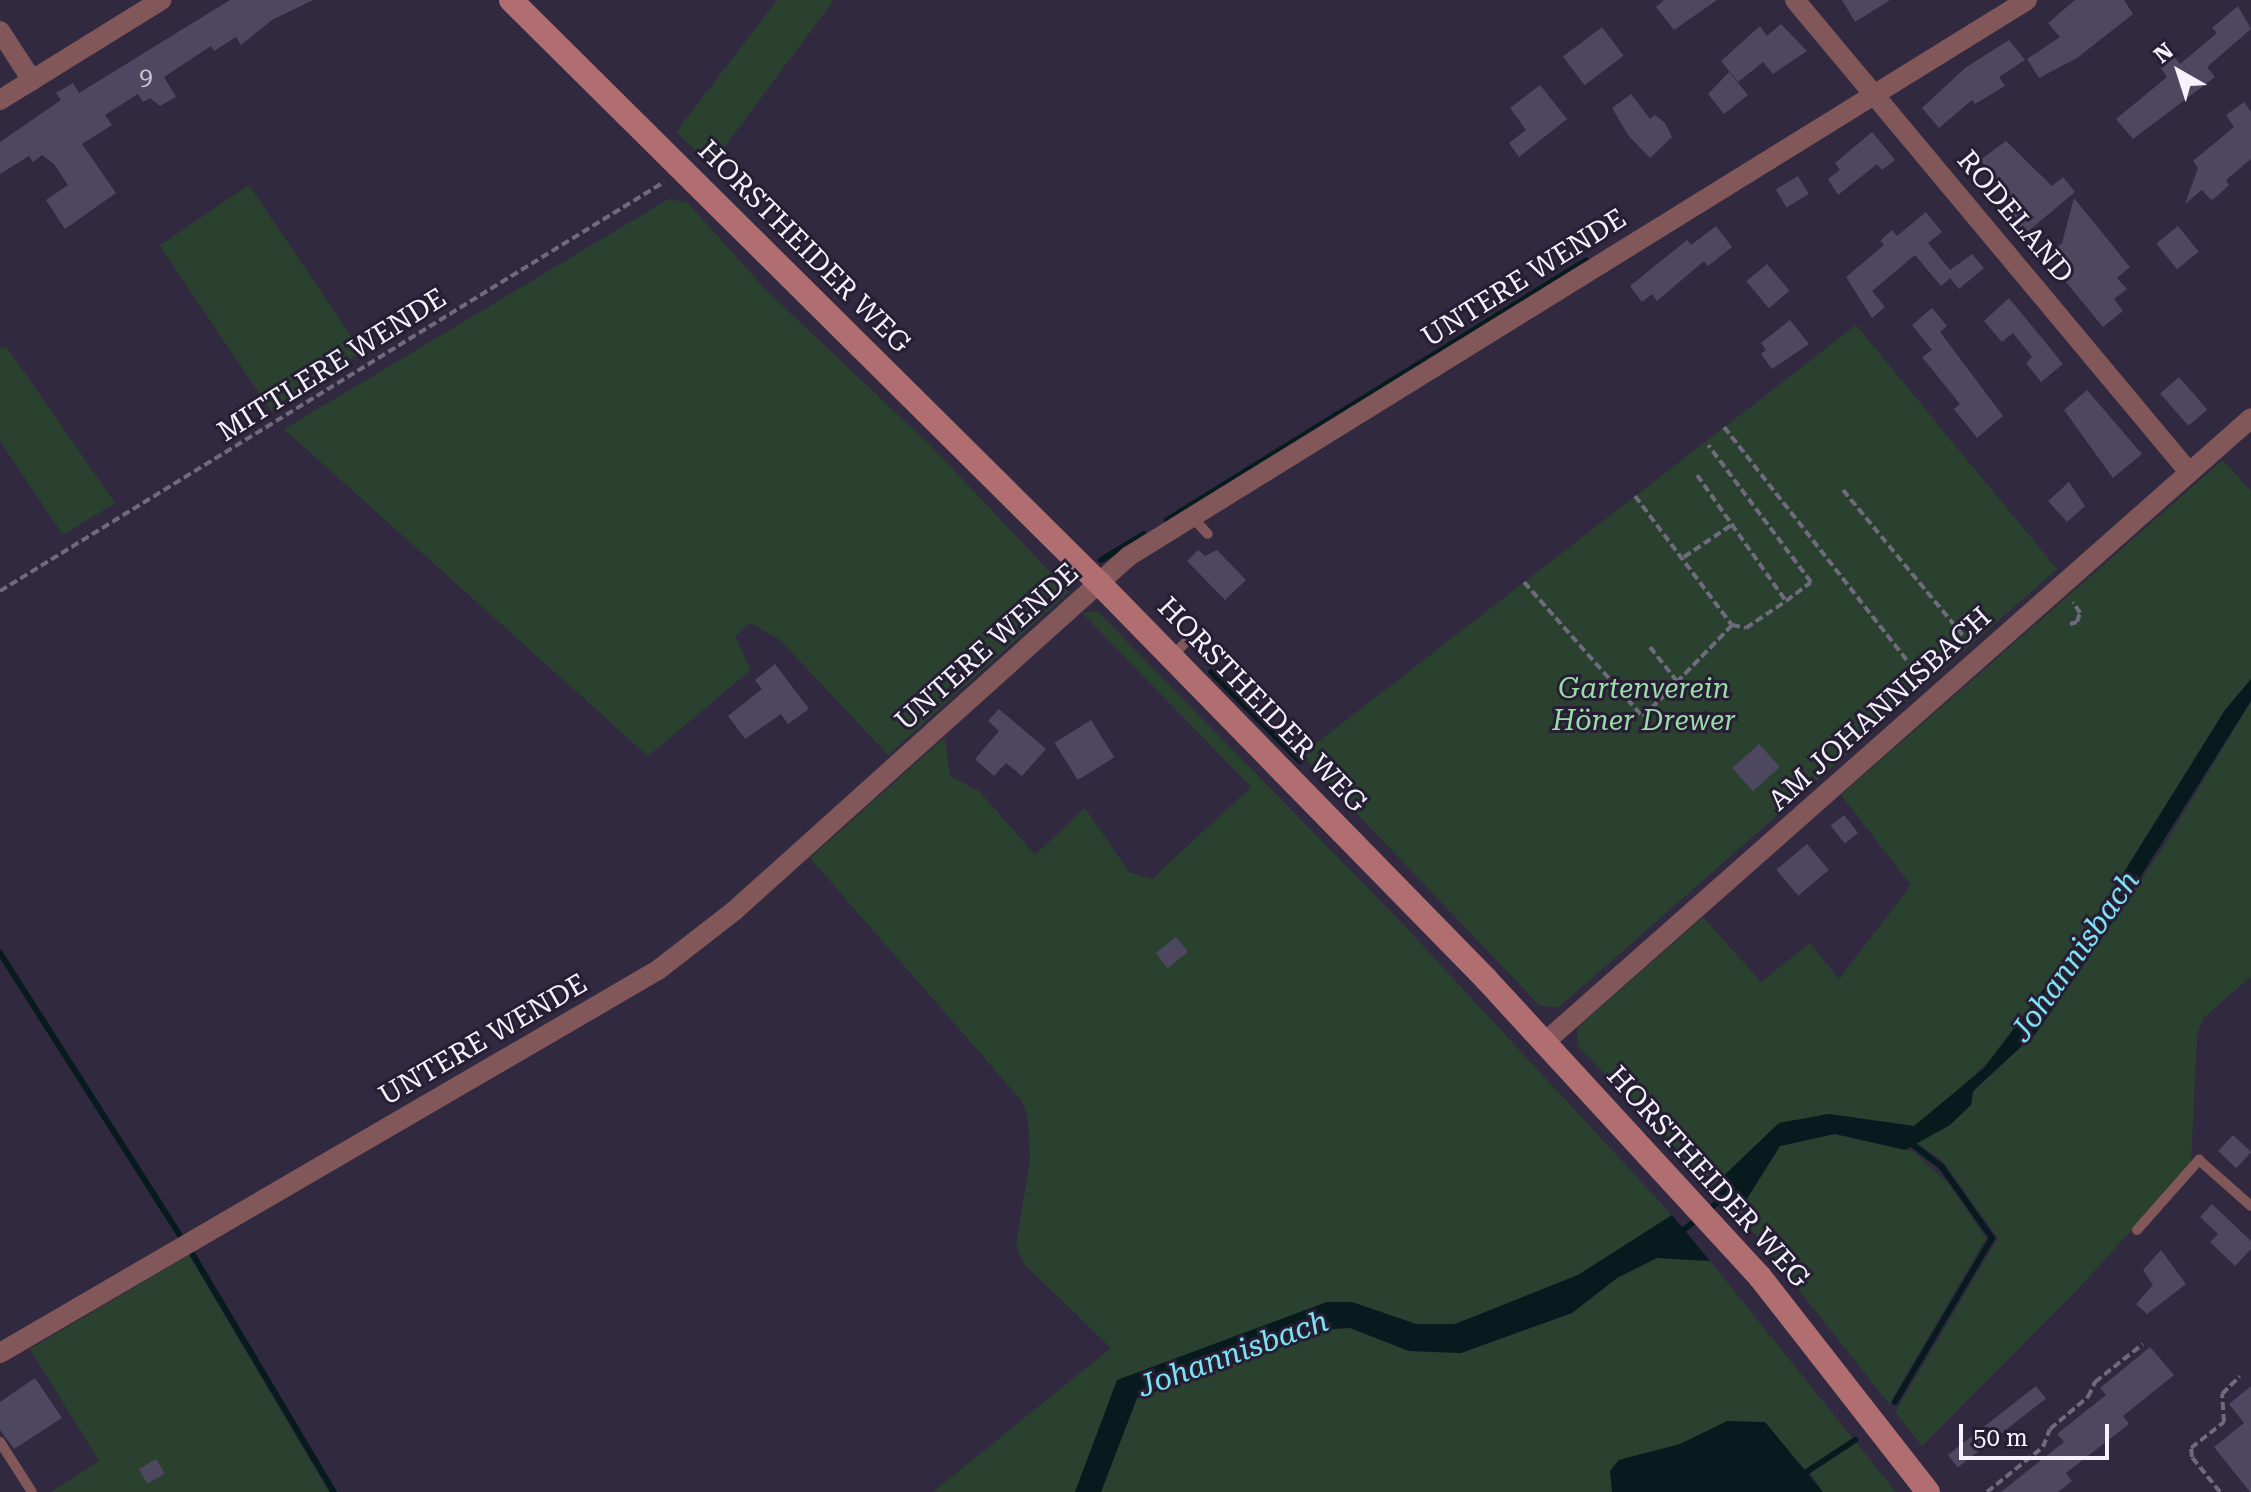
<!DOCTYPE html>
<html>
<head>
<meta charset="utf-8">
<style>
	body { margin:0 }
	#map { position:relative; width:2251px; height:1492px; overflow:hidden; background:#30293f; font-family:"Roboto Serif",serif }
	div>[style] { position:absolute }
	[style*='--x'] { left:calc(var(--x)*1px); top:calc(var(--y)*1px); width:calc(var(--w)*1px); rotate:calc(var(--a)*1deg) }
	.green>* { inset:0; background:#2b4130; transform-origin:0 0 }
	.water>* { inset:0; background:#071b1e }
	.stream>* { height:6px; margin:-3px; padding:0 3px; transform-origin:3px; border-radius:3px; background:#071b1e }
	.building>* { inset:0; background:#4d4860; transform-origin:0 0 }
	.path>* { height:4px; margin-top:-2px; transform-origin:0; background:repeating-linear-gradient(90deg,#706a7d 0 8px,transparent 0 12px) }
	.lane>* { height:10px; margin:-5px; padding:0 5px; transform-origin:5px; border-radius:5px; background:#825759 }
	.street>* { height:20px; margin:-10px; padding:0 10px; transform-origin:10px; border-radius:10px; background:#825759 }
	.secondary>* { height:24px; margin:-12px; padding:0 12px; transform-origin:12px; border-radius:12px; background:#b16e71 }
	span { translate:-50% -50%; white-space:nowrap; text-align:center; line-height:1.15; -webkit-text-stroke:6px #261f34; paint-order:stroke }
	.number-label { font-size:24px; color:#cbc8d6 }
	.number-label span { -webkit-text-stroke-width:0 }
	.street-label { font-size:28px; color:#f5f2fe }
	.park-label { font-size:28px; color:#9bdca8; font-style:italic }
	.water-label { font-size:30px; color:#7de2f2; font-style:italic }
	.north { position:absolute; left:2139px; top:32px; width:80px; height:80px; -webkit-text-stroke:6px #261f34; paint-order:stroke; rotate:321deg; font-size:22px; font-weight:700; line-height:32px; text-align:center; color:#f5f2fe }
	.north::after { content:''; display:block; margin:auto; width:28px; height:36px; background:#f5f2fe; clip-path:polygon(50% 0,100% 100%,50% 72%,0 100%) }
	.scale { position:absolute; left:1959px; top:1424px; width:150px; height:36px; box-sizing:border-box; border:4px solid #f5f2fe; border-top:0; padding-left:10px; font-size:24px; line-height:28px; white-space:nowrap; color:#f5f2fe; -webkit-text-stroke:6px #261f34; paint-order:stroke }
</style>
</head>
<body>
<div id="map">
	<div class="green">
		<i style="clip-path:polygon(777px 0,834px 0,711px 165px,676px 132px)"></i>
		<i style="left:249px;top:185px;width:201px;height:108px;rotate:56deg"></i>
		<i style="clip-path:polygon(669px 199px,688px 203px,765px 289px,932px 447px,1069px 592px,888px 755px,780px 640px,750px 623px,735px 636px,751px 670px,648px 756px,284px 429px)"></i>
		<i style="clip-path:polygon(1856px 325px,2057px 569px,1559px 1007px,1540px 1006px,1301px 755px)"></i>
		<i style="clip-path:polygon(6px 346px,115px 503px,63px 535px,0 441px,0 349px)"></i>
		<i style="clip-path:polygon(2223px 460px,2251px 491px,2251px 679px,2225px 710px,2086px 933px,2001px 1049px,1934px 1114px,1914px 1126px,1829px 1114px,1779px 1123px,1712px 1187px,1577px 1045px,1578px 1027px,1703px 917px,1761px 982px,1810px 943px,1839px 979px,1911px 885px,1841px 795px)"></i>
		<i style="clip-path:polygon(1097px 611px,1401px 922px,1672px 1215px,1578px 1275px,1455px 1324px,1416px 1324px,1352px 1302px,1327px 1302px,1118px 1380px,1075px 1492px,933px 1492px,1111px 1348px,1024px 1264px,1016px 1246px,1030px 1160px,1028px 1118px,1022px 1101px,810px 858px,945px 737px,950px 776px,979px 791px,1035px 855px,1085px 808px,1129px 872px,1152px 879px,1251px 787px,1082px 613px)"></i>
		<i style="clip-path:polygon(2251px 701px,2251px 977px,2203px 1018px,2197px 1035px,2191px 1165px,2078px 1289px,1922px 1446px,1895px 1412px,1998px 1238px,1942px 1160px,1915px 1142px,1950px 1125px,1973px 1092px,2036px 1033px,2164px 846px)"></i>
		<i style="clip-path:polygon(1835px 1134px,1913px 1151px,1947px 1182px,1986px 1238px,1889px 1404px,1738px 1213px,1780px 1146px)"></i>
		<i style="clip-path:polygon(189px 1255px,329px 1492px,51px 1492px,99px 1461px,30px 1349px)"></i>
		<i style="clip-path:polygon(1657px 1258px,1710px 1261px,1896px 1492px,1823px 1492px,1810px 1472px,1728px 1421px,1680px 1444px,1619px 1460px,1610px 1471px,1612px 1492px,1101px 1492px,1137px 1398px,1333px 1329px,1350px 1328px,1409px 1351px,1461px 1353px,1572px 1313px,1617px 1278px)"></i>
	</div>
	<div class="water">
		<i style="clip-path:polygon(2251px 679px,2251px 701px,2104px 935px,2036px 1033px,1973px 1091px,1971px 1105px,1950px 1125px,1905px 1150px,1835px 1134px,1780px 1146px,1738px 1213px,1712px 1187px,1779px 1123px,1829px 1114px,1914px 1126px,1984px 1068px,2086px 933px,2225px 710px)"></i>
		<i style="clip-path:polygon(1672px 1215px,1710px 1261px,1657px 1258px,1617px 1278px,1572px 1313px,1461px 1353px,1409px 1351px,1350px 1328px,1333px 1329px,1137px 1398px,1101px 1492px,1075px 1492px,1117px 1380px,1327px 1302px,1352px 1302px,1416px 1324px,1455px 1324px,1578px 1275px)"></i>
		<i style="clip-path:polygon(1727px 1421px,1765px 1422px,1823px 1492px,1612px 1492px,1610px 1471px,1619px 1460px,1680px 1444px)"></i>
	</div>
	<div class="stream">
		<i style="--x:1167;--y:520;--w:493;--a:-31.8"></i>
		<i style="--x:1101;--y:560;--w:50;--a:-31.2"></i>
		<i style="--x:1211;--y:672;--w:126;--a:45"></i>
		<i style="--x:0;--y:953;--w:337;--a:57.5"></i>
		<i style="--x:1706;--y:1212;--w:28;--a:-39"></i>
		<i style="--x:1678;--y:1234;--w:25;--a:-37"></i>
		<i style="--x:193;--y:1255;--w:276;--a:59.3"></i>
		<i style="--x:1895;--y:1402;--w:191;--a:-59.4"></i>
		<i style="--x:1992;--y:1238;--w:87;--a:-125.2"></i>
		<i style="--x:1942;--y:1167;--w:43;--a:-142.6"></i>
		<i style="--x:1805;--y:1473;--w:60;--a:-33.4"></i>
	</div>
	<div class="building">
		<i style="clip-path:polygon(230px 0,313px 0,272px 20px,241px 45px,236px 37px,214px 51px,211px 46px,164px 77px,176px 97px,160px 106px,150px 98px,143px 102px,138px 94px,105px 115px,112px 125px,82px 144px,116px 193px,65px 229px,46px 200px,68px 185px,54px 164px,42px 155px,33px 162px,29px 156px,0 174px,0 142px,61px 100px,56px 93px,73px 83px,79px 93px)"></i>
		<i style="clip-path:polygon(1664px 0,1717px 0,1674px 30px,1656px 7px)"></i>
		<i style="clip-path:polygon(1842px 0,1890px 0,1855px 22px)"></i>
		<i style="clip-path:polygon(2075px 0,2124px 0,2133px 14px,2077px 58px,2039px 78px,2027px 59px,2060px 37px,2048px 23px)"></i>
		<i style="clip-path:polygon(2238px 6px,2251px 29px,2207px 67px,2215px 77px,2133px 139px,2116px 119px,2167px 77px,2160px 67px,2174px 56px,2180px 64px,2217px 33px,2212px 28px)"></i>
		<i style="clip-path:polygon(1781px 24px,1807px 51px,1773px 74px,1763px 62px,1738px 82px,1721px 61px,1760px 26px,1767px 36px)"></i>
		<i style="left:1602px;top:27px;width:36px;height:49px;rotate:53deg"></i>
		<i style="clip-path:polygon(2009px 40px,2025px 60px,1999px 77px,2005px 86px,1975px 104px,1972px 100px,1939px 128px,1922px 108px,1965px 68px)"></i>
		<i style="clip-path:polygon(1729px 72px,1748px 95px,1724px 114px,1708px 94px)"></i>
		<i style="clip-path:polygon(1540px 85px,1567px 119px,1519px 157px,1509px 143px,1526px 130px,1510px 108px)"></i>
		<i style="clip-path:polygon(1631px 94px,1650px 119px,1655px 115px,1665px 123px,1672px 137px,1650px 158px,1628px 135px,1612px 108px)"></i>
		<i style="clip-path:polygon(2244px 102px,2251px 112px,2251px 159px,2226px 180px,2229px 185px,2216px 197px,2211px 200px,2202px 190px,2185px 204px,2198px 168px,2193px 161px,2234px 127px,2226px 115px)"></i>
		<i style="clip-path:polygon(1872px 132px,1895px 160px,1882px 170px,1877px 164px,1838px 195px,1828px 179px,1840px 170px,1835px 163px)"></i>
		<i style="clip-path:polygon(2006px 141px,2052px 186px,2063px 177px,2075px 192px,2026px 233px,2000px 204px,2009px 197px,1980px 160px)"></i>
		<i style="left:1798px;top:176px;width:21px;height:26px;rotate:59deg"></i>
		<i style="clip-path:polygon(2074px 198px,2130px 267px,2117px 278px,2127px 289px,2114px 299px,2123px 311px,2103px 327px,2061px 276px,2068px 270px,2052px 251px,2062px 243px)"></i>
		<i style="clip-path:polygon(1926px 212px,1942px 232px,1928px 243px,1950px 270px,1972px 254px,1984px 268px,1959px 289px,1950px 278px,1941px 286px,1915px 255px,1872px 291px,1885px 307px,1872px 318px,1846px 277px,1884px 245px,1880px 241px,1892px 230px,1897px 236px)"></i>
		<i style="clip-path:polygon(1716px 226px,1732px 247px,1708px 266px,1704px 261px,1657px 301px,1652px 294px,1642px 302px,1630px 286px,1687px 240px,1691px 245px)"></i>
		<i style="left:2178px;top:226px;width:33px;height:28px;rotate:51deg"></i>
		<i style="left:1767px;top:264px;width:35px;height:27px;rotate:50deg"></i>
		<i style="clip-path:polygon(2009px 298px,2063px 364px,2041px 382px,2026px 363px,2032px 357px,2013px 333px,2002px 342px,1984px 321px)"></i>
		<i style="clip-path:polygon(1932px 308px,1947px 326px,1940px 332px,2003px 416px,1977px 438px,1954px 409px,1960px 404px,1922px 357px,1932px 350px,1912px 325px)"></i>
		<i style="clip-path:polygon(1790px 320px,1809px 344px,1772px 369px,1761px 354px,1766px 350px,1761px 343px)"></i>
		<i style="left:2179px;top:377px;width:43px;height:25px;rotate:49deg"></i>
		<i style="clip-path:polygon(2087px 390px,2142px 454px,2113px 478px,2064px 410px)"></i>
		<i style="clip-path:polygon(2069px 482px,2085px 506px,2067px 522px,2048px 501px)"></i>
		<i style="clip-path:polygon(1198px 550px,1205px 556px,1217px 550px,1246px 580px,1225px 600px,1187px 561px)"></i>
		<i style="clip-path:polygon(775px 664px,809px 709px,788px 724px,781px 714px,745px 739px,728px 716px,762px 689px,755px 680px)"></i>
		<i style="clip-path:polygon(999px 709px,1046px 749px,1022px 776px,1006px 763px,994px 776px,975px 759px,999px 731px,988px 721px)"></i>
		<i style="left:1091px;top:720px;width:44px;height:43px;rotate:58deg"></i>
		<i style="left:1759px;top:744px;width:31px;height:36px;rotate:48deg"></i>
		<i style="left:1844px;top:815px;width:23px;height:17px;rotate:52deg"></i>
		<i style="left:1807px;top:844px;width:34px;height:40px;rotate:50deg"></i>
		<i style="left:1176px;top:937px;width:19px;height:26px;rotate:51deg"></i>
		<i style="left:2233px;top:1135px;width:25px;height:22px;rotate:43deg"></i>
		<i style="clip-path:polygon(2212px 1204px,2251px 1241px,2251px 1249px,2235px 1266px,2210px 1242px,2218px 1234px,2200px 1217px)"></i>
		<i style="clip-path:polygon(2161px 1250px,2186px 1284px,2147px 1314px,2136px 1304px,2153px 1285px,2143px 1270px)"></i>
		<i style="clip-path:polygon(2150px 1347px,2174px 1375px,2123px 1416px,2129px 1424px,2066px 1473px,2072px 1481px,2058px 1492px,2001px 1492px,2064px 1442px,2057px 1434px,2106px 1395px,2100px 1388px)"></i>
		<i style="clip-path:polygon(35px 1378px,62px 1418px,14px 1449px,0 1430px,0 1402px)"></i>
		<i style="left:2036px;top:1386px;width:16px;height:112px;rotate:52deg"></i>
		<i style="clip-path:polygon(2251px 1386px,2251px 1492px,2250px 1492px,2214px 1447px,2244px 1423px,2229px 1404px)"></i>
		<i style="left:156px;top:1459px;width:17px;height:20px;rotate:59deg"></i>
	</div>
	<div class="path">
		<i style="--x:1724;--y:427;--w:324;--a:51.9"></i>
		<i style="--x:1697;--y:475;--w:154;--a:54.8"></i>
		<i style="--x:1843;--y:490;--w:198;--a:50.5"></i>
		<i style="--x:1635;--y:496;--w:161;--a:53.1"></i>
		<i style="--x:1732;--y:625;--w:14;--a:12"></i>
		<i style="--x:1746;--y:628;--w:48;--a:-34"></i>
		<i style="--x:1786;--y:601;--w:31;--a:-37"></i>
		<i style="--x:1811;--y:582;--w:171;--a:-126.9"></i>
		<i style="--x:1684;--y:557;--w:59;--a:-34"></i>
		<i style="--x:1524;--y:582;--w:180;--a:48.6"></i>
		<i style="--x:1643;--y:717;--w:128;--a:-45.9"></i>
		<i style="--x:0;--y:591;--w:780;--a:-31.63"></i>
		<i style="--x:2070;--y:624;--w:7;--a:-16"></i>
		<i style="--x:2077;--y:622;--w:9;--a:-72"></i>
		<i style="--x:2080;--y:613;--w:13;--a:-122"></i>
		<i style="--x:1650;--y:647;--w:47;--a:51.9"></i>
		<i style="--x:1987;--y:1492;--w:72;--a:-38.8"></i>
		<i style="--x:2043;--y:1447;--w:19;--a:-69"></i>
		<i style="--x:2050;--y:1429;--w:50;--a:-40.1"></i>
		<i style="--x:2088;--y:1397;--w:17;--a:-65"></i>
		<i style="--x:2095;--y:1382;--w:61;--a:-38.4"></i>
		<i style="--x:2220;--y:1492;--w:45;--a:-128.7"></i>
		<i style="--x:2192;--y:1457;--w:9;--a:-96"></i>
		<i style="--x:2191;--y:1448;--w:42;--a:-38.2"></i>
		<i style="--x:2224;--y:1422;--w:28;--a:-94"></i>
		<i style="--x:2222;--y:1394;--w:25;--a:-45"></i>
	</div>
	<div class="lane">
		<i style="--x:1192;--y:517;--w:23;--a:47"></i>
		<i style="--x:1172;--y:656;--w:35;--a:-45"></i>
		<i style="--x:2137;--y:1230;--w:94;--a:-48.5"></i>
		<i style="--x:2199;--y:1160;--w:69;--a:41.5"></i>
		<i style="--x:0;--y:1442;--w:59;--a:57.4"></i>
	</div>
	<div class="street">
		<i style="--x:1795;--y:0;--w:615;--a:50.15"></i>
		<i style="--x:0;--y:31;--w:59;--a:56.9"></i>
		<i style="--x:0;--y:100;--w:190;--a:-31.8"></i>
		<i style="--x:1545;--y:1042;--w:942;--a:-41.47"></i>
		<i style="--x:0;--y:1353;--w:761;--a:-30.2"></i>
		<i style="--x:658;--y:970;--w:96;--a:-37.8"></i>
		<i style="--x:734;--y:911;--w:531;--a:-41.95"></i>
		<i style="--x:1129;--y:556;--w:1056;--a:-31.76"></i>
	</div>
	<div class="secondary">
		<i style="--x:511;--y:0;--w:828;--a:44.76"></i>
		<i style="--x:1099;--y:583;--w:554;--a:45.66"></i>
		<i style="--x:1486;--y:979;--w:405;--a:47.4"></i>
		<i style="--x:1760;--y:1277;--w:273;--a:52"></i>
	</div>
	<div class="number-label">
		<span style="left:146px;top:78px">9</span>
	</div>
	<div class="street-label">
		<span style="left:2015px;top:217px;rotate:50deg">RODELAND</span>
		<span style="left:804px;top:247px;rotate:45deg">HORSTHEIDER WEG</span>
		<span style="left:1524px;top:278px;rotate:-32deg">UNTERE WENDE</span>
		<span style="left:332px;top:365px;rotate:-32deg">MITTLERE WENDE</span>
		<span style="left:987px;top:647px;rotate:-42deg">UNTERE WENDE</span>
		<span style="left:1262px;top:705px;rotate:46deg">HORSTHEIDER WEG</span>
		<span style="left:1880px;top:709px;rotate:-42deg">AM JOHANNISBACH</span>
		<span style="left:483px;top:1040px;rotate:-30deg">UNTERE WENDE</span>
		<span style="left:1708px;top:1177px;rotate:48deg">HORSTHEIDER WEG</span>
	</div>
	<div class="park-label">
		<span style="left:1644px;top:705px">Gartenverein<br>Höner Drewer</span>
	</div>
	<div class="water-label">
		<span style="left:2075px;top:956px;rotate:-55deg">Johannisbach</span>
		<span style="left:1233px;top:1354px;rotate:-20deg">Johannisbach</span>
	</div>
	<div class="north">N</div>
	<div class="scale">50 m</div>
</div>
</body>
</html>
